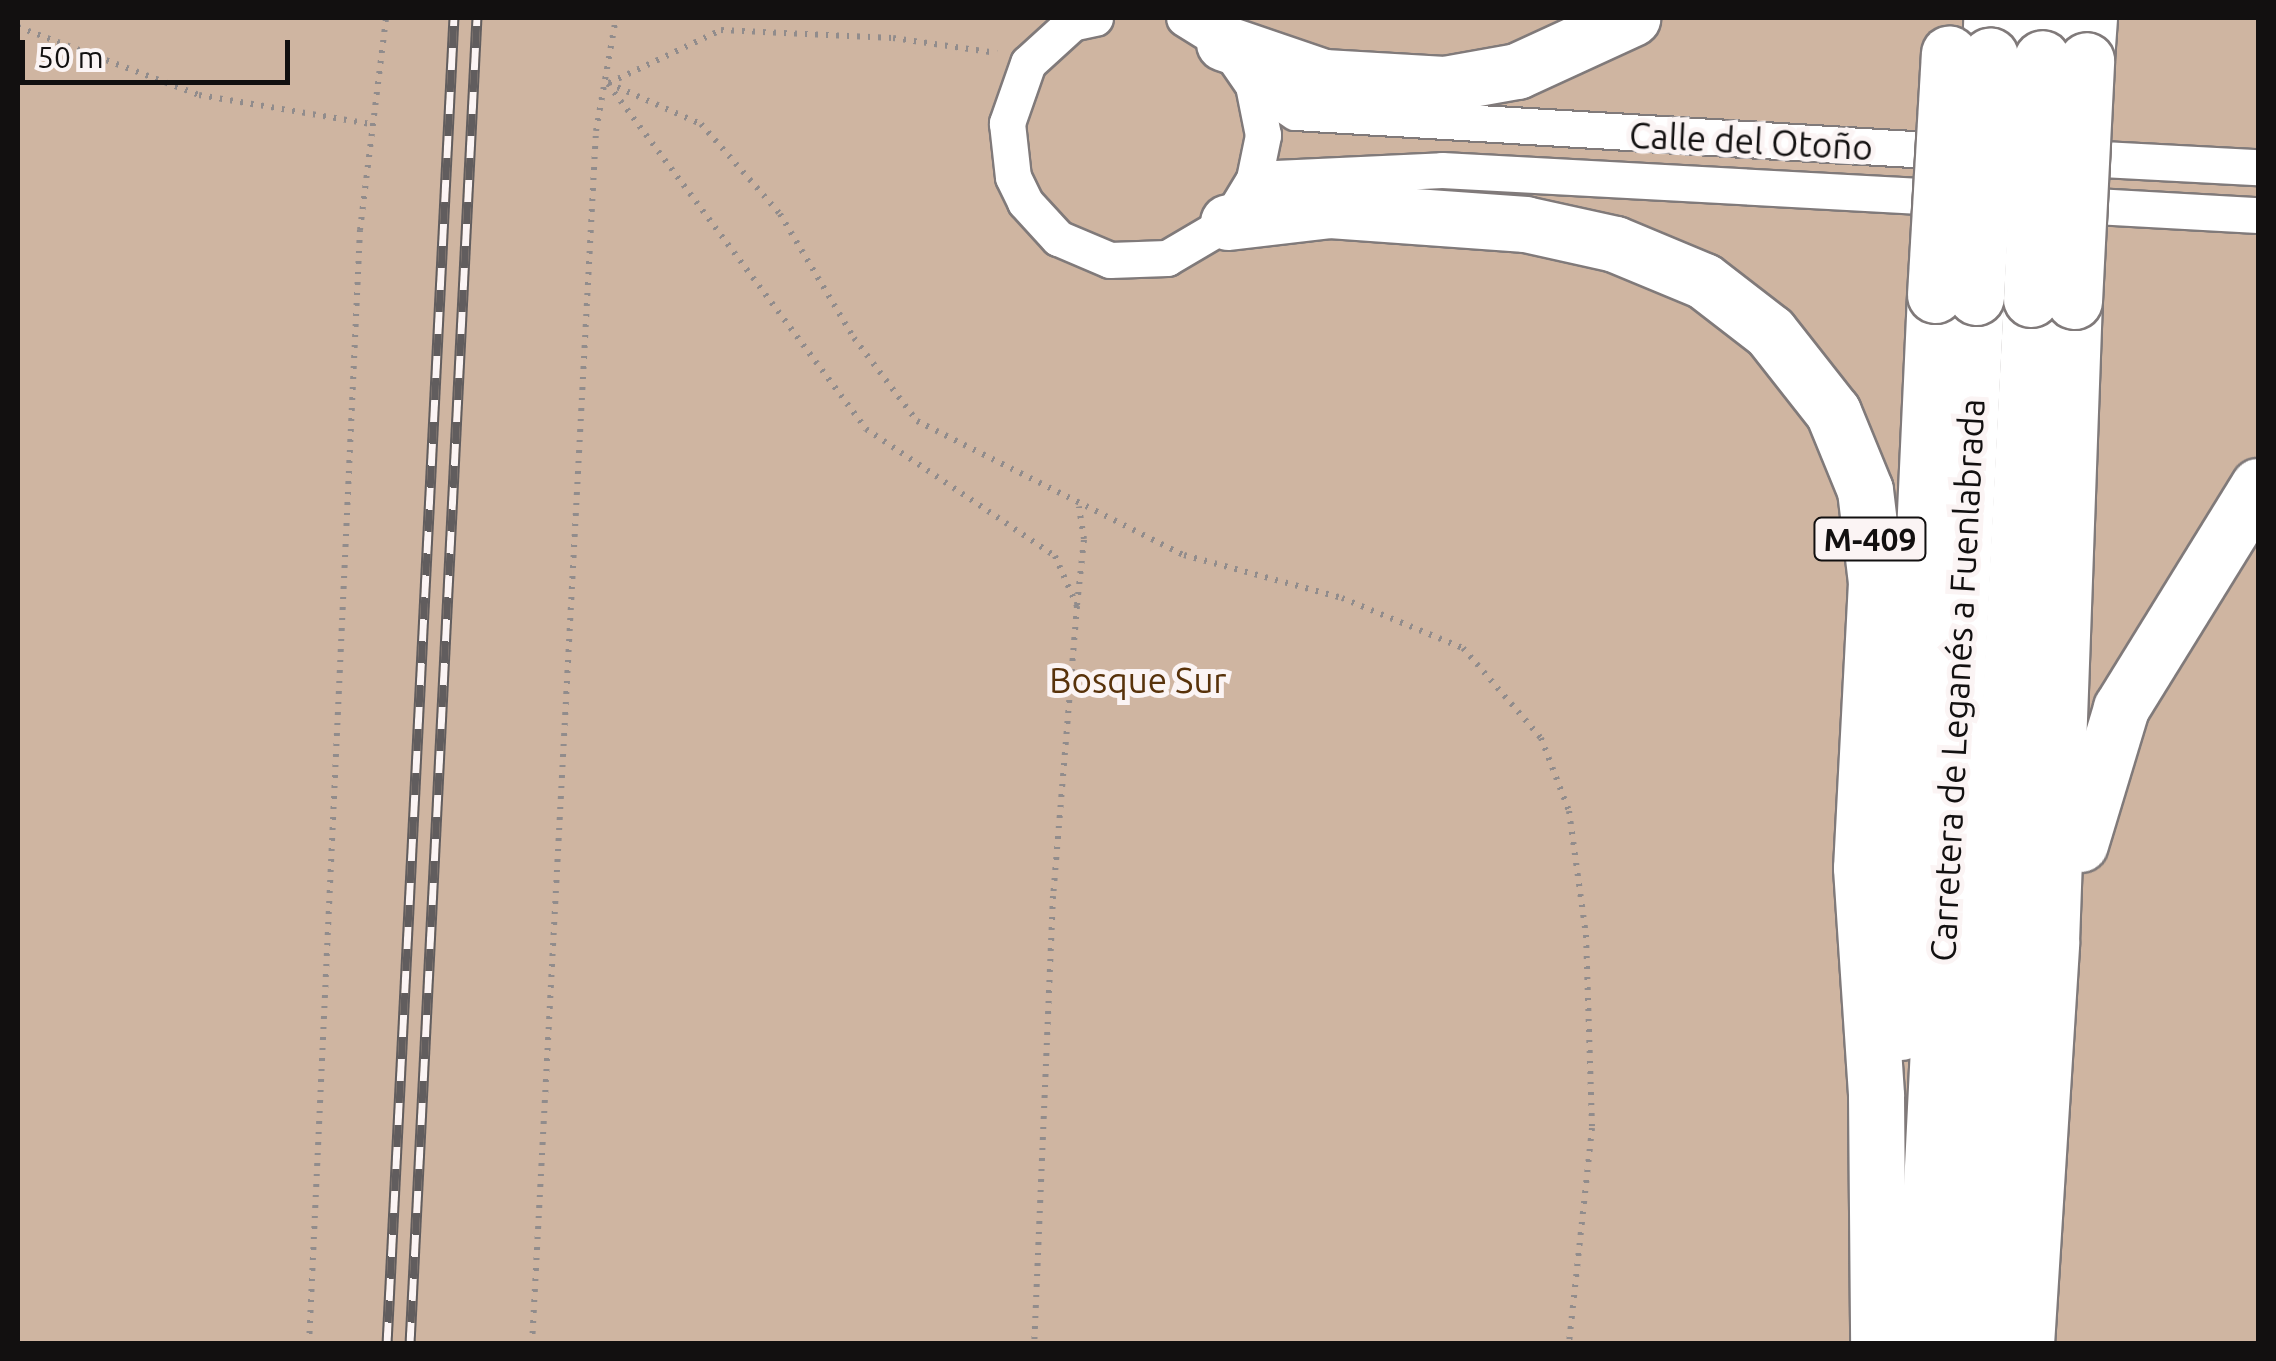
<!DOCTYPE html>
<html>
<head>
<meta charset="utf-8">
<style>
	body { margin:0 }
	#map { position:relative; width:2276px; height:1361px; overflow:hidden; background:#ede6e7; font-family:Ubuntu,sans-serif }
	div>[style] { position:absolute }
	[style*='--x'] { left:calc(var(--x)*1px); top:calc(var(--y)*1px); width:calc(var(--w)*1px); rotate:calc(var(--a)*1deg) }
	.green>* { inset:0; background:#cfb5a1; transform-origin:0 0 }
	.path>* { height:6px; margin-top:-3px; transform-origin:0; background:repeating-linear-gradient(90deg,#918c8c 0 2.5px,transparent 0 10.5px) }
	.roads { filter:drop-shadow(2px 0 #807a7a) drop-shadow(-2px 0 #807a7a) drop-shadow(0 2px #807a7a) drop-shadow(0 -2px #807a7a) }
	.minor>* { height:35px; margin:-17.5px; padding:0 17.5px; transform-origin:17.5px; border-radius:17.5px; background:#fff }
	.trunk>* { height:55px; margin:-27.5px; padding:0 27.5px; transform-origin:27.5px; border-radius:27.5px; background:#fff }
	.rail>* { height:11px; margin-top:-5.5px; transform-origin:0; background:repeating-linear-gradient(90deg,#fbf4f4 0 22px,#615d5e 0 44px); box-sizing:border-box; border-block:2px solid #615d5e }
	.bridges { filter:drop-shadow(2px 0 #807a7a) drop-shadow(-2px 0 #807a7a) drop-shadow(0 2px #807a7a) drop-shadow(0 -2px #807a7a) }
	.trunk-bridge>* { height:55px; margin:-27.5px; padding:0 27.5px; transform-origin:27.5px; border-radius:27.5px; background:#fff }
	span { translate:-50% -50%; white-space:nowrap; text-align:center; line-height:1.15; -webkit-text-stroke:10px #fbf4f4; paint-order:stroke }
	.shield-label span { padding:2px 8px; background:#fbf4f4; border:2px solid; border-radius:8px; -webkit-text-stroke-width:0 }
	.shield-label { font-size:32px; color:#121010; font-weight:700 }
	.street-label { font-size:35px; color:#121010 }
	.park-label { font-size:35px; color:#58320a }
	.frame { position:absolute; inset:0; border:20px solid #121010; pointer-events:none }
	.scale { position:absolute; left:20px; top:40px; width:270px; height:45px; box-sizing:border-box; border:5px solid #121010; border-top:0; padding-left:12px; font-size:30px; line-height:35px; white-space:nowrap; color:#121010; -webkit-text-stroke:8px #fbf4f4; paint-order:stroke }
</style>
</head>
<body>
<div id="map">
	<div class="green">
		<i style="left:18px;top:18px;width:2240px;height:1325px"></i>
	</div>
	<div class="path">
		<i style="--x:18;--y:27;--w:193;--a:20.6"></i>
		<i style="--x:199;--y:95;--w:174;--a:9.6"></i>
		<i style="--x:608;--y:83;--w:102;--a:23.8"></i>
		<i style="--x:701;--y:124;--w:120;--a:48.7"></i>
		<i style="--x:780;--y:214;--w:144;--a:59.2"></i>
		<i style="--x:854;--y:338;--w:104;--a:52.8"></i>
		<i style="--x:917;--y:421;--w:299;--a:26.7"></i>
		<i style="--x:1184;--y:555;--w:164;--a:15.2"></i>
		<i style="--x:1342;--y:598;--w:131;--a:22.5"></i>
		<i style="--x:1463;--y:648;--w:119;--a:49.1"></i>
		<i style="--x:1541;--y:738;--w:78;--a:69"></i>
		<i style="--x:1569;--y:811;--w:125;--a:82.2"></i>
		<i style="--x:1586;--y:935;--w:193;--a:88.2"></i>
		<i style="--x:1592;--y:1128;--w:217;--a:96.1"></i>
		<i style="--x:609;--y:83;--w:124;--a:-25.3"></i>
		<i style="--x:721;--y:30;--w:172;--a:2.7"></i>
		<i style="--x:893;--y:38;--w:105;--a:8.2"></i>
		<i style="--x:608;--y:84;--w:431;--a:53.2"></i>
		<i style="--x:866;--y:429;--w:228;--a:33.9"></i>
		<i style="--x:1055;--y:556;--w:55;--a:66.3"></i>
		<i style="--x:1077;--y:606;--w:291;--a:94.7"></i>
		<i style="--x:1053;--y:896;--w:448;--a:92.4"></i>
		<i style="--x:1077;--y:605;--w:66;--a:-83.9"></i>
		<i style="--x:1084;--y:539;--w:33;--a:-99"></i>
		<i style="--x:309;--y:1344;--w:1115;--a:-87.38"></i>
		<i style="--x:360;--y:230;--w:214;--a:-83"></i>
		<i style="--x:532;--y:1344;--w:1215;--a:-86.98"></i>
		<i style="--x:596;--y:131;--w:115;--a:-80"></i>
	</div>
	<div class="roads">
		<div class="minor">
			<i style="--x:1095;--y:18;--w:24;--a:168"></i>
			<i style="--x:1072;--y:23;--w:59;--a:137.7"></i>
			<i style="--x:1028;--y:63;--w:64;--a:109.3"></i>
			<i style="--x:1007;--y:123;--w:54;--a:83.7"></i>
			<i style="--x:1013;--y:177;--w:28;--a:64"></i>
			<i style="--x:1025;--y:202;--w:49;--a:47.5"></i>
			<i style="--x:1058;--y:238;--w:56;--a:22.9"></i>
			<i style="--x:1110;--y:260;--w:57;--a:-2"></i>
			<i style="--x:1167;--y:258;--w:71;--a:-30.5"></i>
			<i style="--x:1228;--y:222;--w:50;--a:-58.8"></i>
			<i style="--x:1254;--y:179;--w:45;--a:-78.4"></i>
			<i style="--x:1263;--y:135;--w:51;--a:-101.3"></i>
			<i style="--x:1253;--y:85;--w:51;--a:-124.6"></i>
			<i style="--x:1224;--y:43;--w:47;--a:-148"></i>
			<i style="--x:1253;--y:85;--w:50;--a:32.7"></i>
			<i style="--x:1295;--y:112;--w:669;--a:3.43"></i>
			<i style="--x:2064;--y:157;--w:194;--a:3"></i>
			<i style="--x:1254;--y:179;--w:188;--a:-2.7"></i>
			<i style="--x:1442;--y:170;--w:516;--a:3.11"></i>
			<i style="--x:2059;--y:204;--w:199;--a:3.2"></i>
		</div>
		<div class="trunk">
			<i style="--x:1224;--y:43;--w:106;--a:18.8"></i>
			<i style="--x:1324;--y:77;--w:120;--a:3.3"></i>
			<i style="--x:1444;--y:84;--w:74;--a:-10.1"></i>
			<i style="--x:1517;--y:71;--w:127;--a:-24.7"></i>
			<i style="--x:1990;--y:55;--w:37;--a:-88"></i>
			<i style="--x:2042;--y:58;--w:40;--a:-87.1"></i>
			<i style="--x:2086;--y:60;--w:42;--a:-85.9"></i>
			<i style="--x:1228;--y:222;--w:103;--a:-6.7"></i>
			<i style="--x:1330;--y:210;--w:196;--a:4.1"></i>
			<i style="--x:1525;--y:224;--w:92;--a:12.5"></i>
			<i style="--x:1615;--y:244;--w:96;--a:22.6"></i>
			<i style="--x:1704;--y:281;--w:83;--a:37.7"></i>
			<i style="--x:1770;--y:332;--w:102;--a:51.8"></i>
			<i style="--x:1833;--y:412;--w:84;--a:67.7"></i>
			<i style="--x:1865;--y:490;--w:93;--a:83.2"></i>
			<i style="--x:1876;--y:582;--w:286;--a:93"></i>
			<i style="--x:1861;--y:868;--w:228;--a:86.2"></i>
			<i style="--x:1876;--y:1096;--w:248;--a:89.5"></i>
			<i style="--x:2080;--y:844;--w:142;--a:-73.2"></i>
			<i style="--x:2121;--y:708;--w:261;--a:-58.3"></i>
			<i style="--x:1901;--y:1032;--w:738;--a:-87.36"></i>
			<i style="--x:1923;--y:1344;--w:1048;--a:-87.1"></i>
			<i style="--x:1976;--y:1344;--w:1046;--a:-86.99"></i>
			<i style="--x:2026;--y:1344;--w:403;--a:-86.4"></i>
			<i style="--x:2051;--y:942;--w:641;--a:-87.95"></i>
		</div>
	</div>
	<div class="rail">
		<i style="--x:387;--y:1344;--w:1328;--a:-87.11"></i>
		<i style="--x:410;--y:1344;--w:1328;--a:-87.11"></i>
	</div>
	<div class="bridges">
		<div class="trunk-bridge">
			<i style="--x:1935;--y:295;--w:242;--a:-86.7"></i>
			<i style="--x:1976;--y:297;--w:242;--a:-86.7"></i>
			<i style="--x:2031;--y:299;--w:241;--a:-87.4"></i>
			<i style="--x:2074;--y:301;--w:241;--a:-87.1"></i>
		</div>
	</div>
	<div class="shield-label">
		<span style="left:1870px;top:539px">M-409</span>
	</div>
	<div class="street-label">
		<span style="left:1751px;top:141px;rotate:3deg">Calle del Otoño</span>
		<span style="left:1957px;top:680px;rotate:-87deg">Carretera de Leganés a Fuenlabrada</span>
	</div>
	<div class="park-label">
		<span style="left:1138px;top:680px">Bosque Sur</span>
	</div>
	<div class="frame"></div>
	<div class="scale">50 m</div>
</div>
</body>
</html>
